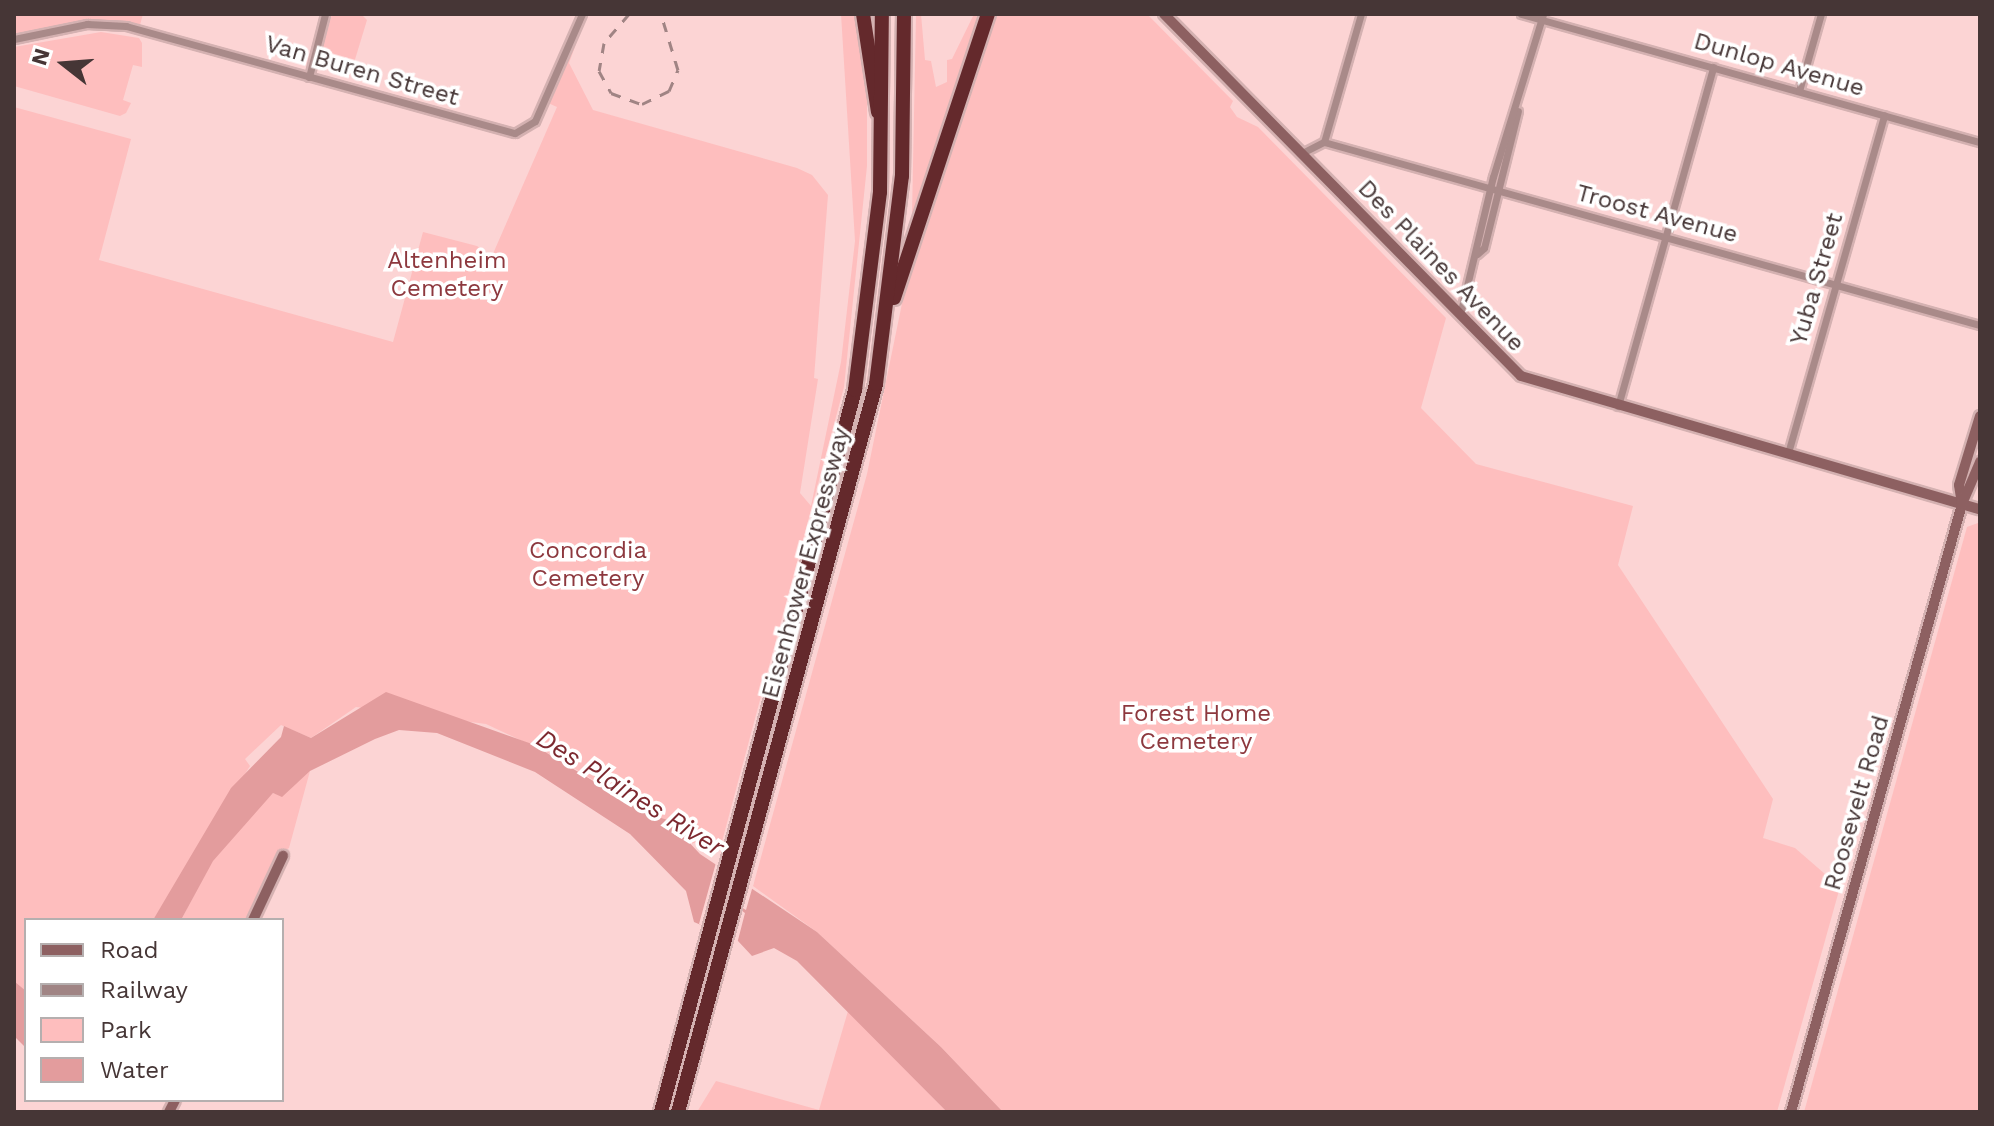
<!DOCTYPE html>
<html>
<head>
<meta charset="utf-8">
<style>
	body { margin:0 }
	#map { position:relative; width:1994px; height:1126px; overflow:hidden; background:#fcd4d4; font-family:"Work Sans",sans-serif }
	div>[style] { position:absolute }
	[style*='--x'] { left:calc(var(--x)*1px); top:calc(var(--y)*1px); width:calc(var(--w)*1px); rotate:calc(var(--a)*1deg) }
	.green>* { inset:0; background:#febebe }
	.water>* { inset:0; background:#e39c9d }
	.pier>* { inset:0; background:#fcd4d4 }
	.roads { filter:drop-shadow(2px 0 #d4b1b1) drop-shadow(-2px 0 #d4b1b1) drop-shadow(0 2px #d4b1b1) drop-shadow(0 -2px #d4b1b1) }
	.street>* { height:7px; margin:-3.5px; padding:0 3.5px; transform-origin:3.5px; border-radius:3.5px; background:#a98a89 }
	.secondary>* { height:10px; margin:-5px; padding:0 5px; transform-origin:5px; border-radius:5px; background:#8d6061 }
	.highway>* { height:14px; margin:-7px; padding:0 7px; transform-origin:7px; border-radius:7px; background:#64292c }
	.rail>* { height:3px; margin-top:-1.5px; transform-origin:0; background:repeating-linear-gradient(90deg,#a08484 0 10px,transparent 0 20px) }
	span { translate:-50% -50%; white-space:nowrap; text-align:center; line-height:1.15; -webkit-text-stroke:7px #fff; paint-order:stroke }
	.street-label { font-size:24px; color:#463636 }
	.park-label { font-size:24px; color:#8d383e }
	.water-label { font-size:26px; color:#7d2930; font-style:italic }
	.frame { position:absolute; inset:0; border:16px solid #463636; pointer-events:none }
	.legend { position:absolute; left:24px; top:918px; width:260px; height:184px; box-sizing:border-box; background:#fff; border:2px solid #b5afaf; margin:0; padding:10px 14px; list-style:none; font-size:24px; color:#463636 }
	.legend li { display:flex; align-items:center; gap:16px; height:40px }
	.legend b { width:40px; border:2px solid #b5afaf }
	.north { position:absolute; left:24px; top:24px; width:80px; height:80px; -webkit-text-stroke:6px #fff; paint-order:stroke; rotate:287deg; font-size:22px; font-weight:700; line-height:32px; text-align:center; color:#463636 }
	.north::after { content:''; display:block; margin:auto; width:28px; height:36px; background:#463636; clip-path:polygon(50% 0,100% 100%,50% 72%,0 100%) }
</style>
</head>
<body>
<div id="map">
	<div class="green">
		<i style="clip-path:polygon(14px 14px,143px 14px,140px 25px,92px 20px,14px 35px)"></i>
		<i style="clip-path:polygon(332px 14px,361px 14px,367px 20px,350px 76px,317px 67px)"></i>
		<i style="clip-path:polygon(587px 14px,569px 63px,593px 110px,797px 168px,812px 175px,828px 195px,814px 378px,818px 379px,800px 493px,811px 506px,841px 362px,855px 241px,841px 14px,859px 14px,867px 72px,867px 166px,844px 387px,720px 849px,702px 840px,691px 844px,668px 820px,648px 814px,556px 757px,486px 724px,356px 707px,311px 738px,281px 725px,245px 759px,250px 766px,153px 920px,26px 920px,26px 991px,14px 981px,14px 107px,131px 139px,99px 260px,393px 342px,423px 232px,477px 246px,492px 256px,557px 107px,548px 103px)"></i>
		<i style="clip-path:polygon(916px 14px,921px 14px,925px 60px,931px 61px,936px 87px,947px 82px,947px 60px,952px 59px,974px 14px,982px 14px,918px 217px,912px 215px)"></i>
		<i style="clip-path:polygon(992px 14px,1147px 14px,1233px 101px,1230px 107px,1237px 117px,1258px 127px,1446px 318px,1421px 408px,1476px 464px,1633px 506px,1618px 565px,1773px 799px,1763px 838px,1795px 848px,1840px 887px,1777px 1112px,1003px 1112px,941px 1047px,817px 932px,753px 886px,867px 474px,906px 284px)"></i>
		<i style="clip-path:polygon(101px 32px,139px 38px,142px 43px,142px 67px,133px 65px,123px 100px,131px 103px,126px 113px,120px 116px,14px 86px,14px 47px)"></i>
		<i style="clip-path:polygon(1978px 523px,1980px 1112px,1804px 1112px,1967px 527px)"></i>
		<i style="clip-path:polygon(310px 771px,289px 848px,275px 857px,248px 920px,181px 920px,212px 861px,238px 829px,273px 793px,282px 796px)"></i>
		<i style="clip-path:polygon(848px 1011px,947px 1112px,697px 1112px,716px 1081px,819px 1110px)"></i>
	</div>
	<div class="water">
		<i style="clip-path:polygon(386px 692px,532px 744px,648px 814px,668px 820px,700px 854px,817px 932px,941px 1047px,1003px 1112px,947px 1112px,797px 961px,774px 948px,752px 956px,738px 941px,694px 922px,686px 891px,630px 834px,535px 772px,437px 733px,399px 730px,375px 739px,310px 771px,282px 797px,273px 793px,213px 861px,181px 920px,153px 920px,231px 788px,281px 737px,284px 726px,311px 738px)"></i>
		<i style="clip-path:polygon(14px 981px,26px 991px,26px 1048px,14px 1036px)"></i>
	</div>
	<div class="pier">
		<i style="clip-path:polygon(717px 859px,754px 882px,746px 910px,717px 893px,745px 913px,737px 944px,699px 924px)"></i>
	</div>
	<div class="roads">
		<div class="street">
			<i style="--x:1521;--y:14;--w:477;--a:15.6"></i>
			<i style="--x:14;--y:39;--w:75;--a:-11.6"></i>
			<i style="--x:87;--y:24;--w:39;--a:3"></i>
			<i style="--x:126;--y:26;--w:403;--a:15.4"></i>
			<i style="--x:515;--y:133;--w:23;--a:-31"></i>
			<i style="--x:535;--y:121;--w:117;--a:-66.3"></i>
			<i style="--x:309;--y:77;--w:65;--a:-75.7"></i>
			<i style="--x:1799;--y:91;--w:80;--a:-74.1"></i>
			<i style="--x:1324;--y:142;--w:681;--a:15.59"></i>
			<i style="--x:1302;--y:153;--w:25;--a:-27"></i>
			<i style="--x:1324;--y:142;--w:133;--a:-73.9"></i>
			<i style="--x:1477;--y:254;--w:9;--a:-41"></i>
			<i style="--x:1484;--y:248;--w:141;--a:-76.1"></i>
			<i style="--x:1460;--y:315;--w:142;--a:-76.6"></i>
			<i style="--x:1493;--y:177;--w:170;--a:-72.9"></i>
			<i style="--x:1618;--y:406;--w:352;--a:-74.3"></i>
			<i style="--x:1788;--y:453;--w:351;--a:-74.1"></i>
		</div>
		<div class="secondary">
			<i style="--x:1164;--y:14;--w:508;--a:45.4"></i>
			<i style="--x:1521;--y:376;--w:478;--a:16.2"></i>
			<i style="--x:1962;--y:504;--w:19;--a:-99"></i>
			<i style="--x:1959;--y:485;--w:72;--a:-73.1"></i>
			<i style="--x:253;--y:920;--w:71;--a:-64.9"></i>
			<i style="--x:169;--y:1112;--w:13;--a:-63"></i>
			<i style="--x:1791;--y:1112;--w:632;--a:-74.29"></i>
			<i style="--x:1962;--y:504;--w:46;--a:-66.8"></i>
		</div>
		<div class="highway">
			<i style="--x:863;--y:14;--w:99;--a:81.3"></i>
			<i style="--x:894;--y:298;--w:299;--a:-71.7"></i>
			<i style="--x:661;--y:1112;--w:748;--a:-74.96"></i>
			<i style="--x:855;--y:390;--w:200;--a:-82.8"></i>
			<i style="--x:880;--y:192;--w:178;--a:-89.4"></i>
			<i style="--x:678;--y:1112;--w:754;--a:-74.78"></i>
			<i style="--x:876;--y:384;--w:210;--a:-82.9"></i>
			<i style="--x:902;--y:176;--w:162;--a:-89.3"></i>
		</div>
	</div>
	<div class="rail">
		<i style="--x:629;--y:14;--w:38;--a:131"></i>
		<i style="--x:604;--y:43;--w:28;--a:100"></i>
		<i style="--x:599;--y:71;--w:25;--a:61"></i>
		<i style="--x:611;--y:93;--w:33;--a:20"></i>
		<i style="--x:642;--y:104;--w:30;--a:-26"></i>
		<i style="--x:669;--y:91;--w:23;--a:-67"></i>
		<i style="--x:678;--y:70;--w:59;--a:-106.9"></i>
	</div>
	<div class="street-label">
		<span style="left:1779px;top:65px;rotate:16deg">Dunlop Avenue</span>
		<span style="left:362px;top:71px;rotate:16deg">Van Buren Street</span>
		<span style="left:1657px;top:214px;rotate:15deg">Troost Avenue</span>
		<span style="left:1441px;top:266px;rotate:46deg">Des Plaines Avenue</span>
		<span style="left:1817px;top:279px;rotate:-74deg">Yuba Street</span>
		<span style="left:806px;top:563px;rotate:-75deg">Eisenhower Expressway</span>
		<span style="left:1857px;top:803px;rotate:-74deg">Roosevelt Road</span>
	</div>
	<div class="park-label">
		<span style="left:447px;top:275px">Altenheim<br>Cemetery</span>
		<span style="left:588px;top:565px">Concordia<br>Cemetery</span>
		<span style="left:1196px;top:728px">Forest Home<br>Cemetery</span>
	</div>
	<div class="water-label">
		<span style="left:630px;top:793px;rotate:32deg">Des Plaines River</span>
	</div>
	<div class="frame"></div>
	<ul class="legend">
	<li><b style="height:10px;background:#8d6061"></b>Road</li>
	<li><b style="height:10px;background:#a08484"></b>Railway</li>
	<li><b style="height:22px;background:#febebe"></b>Park</li>
	<li><b style="height:22px;background:#e39c9d"></b>Water</li>
	</ul>
	<div class="north">N</div>
</div>
</body>
</html>
